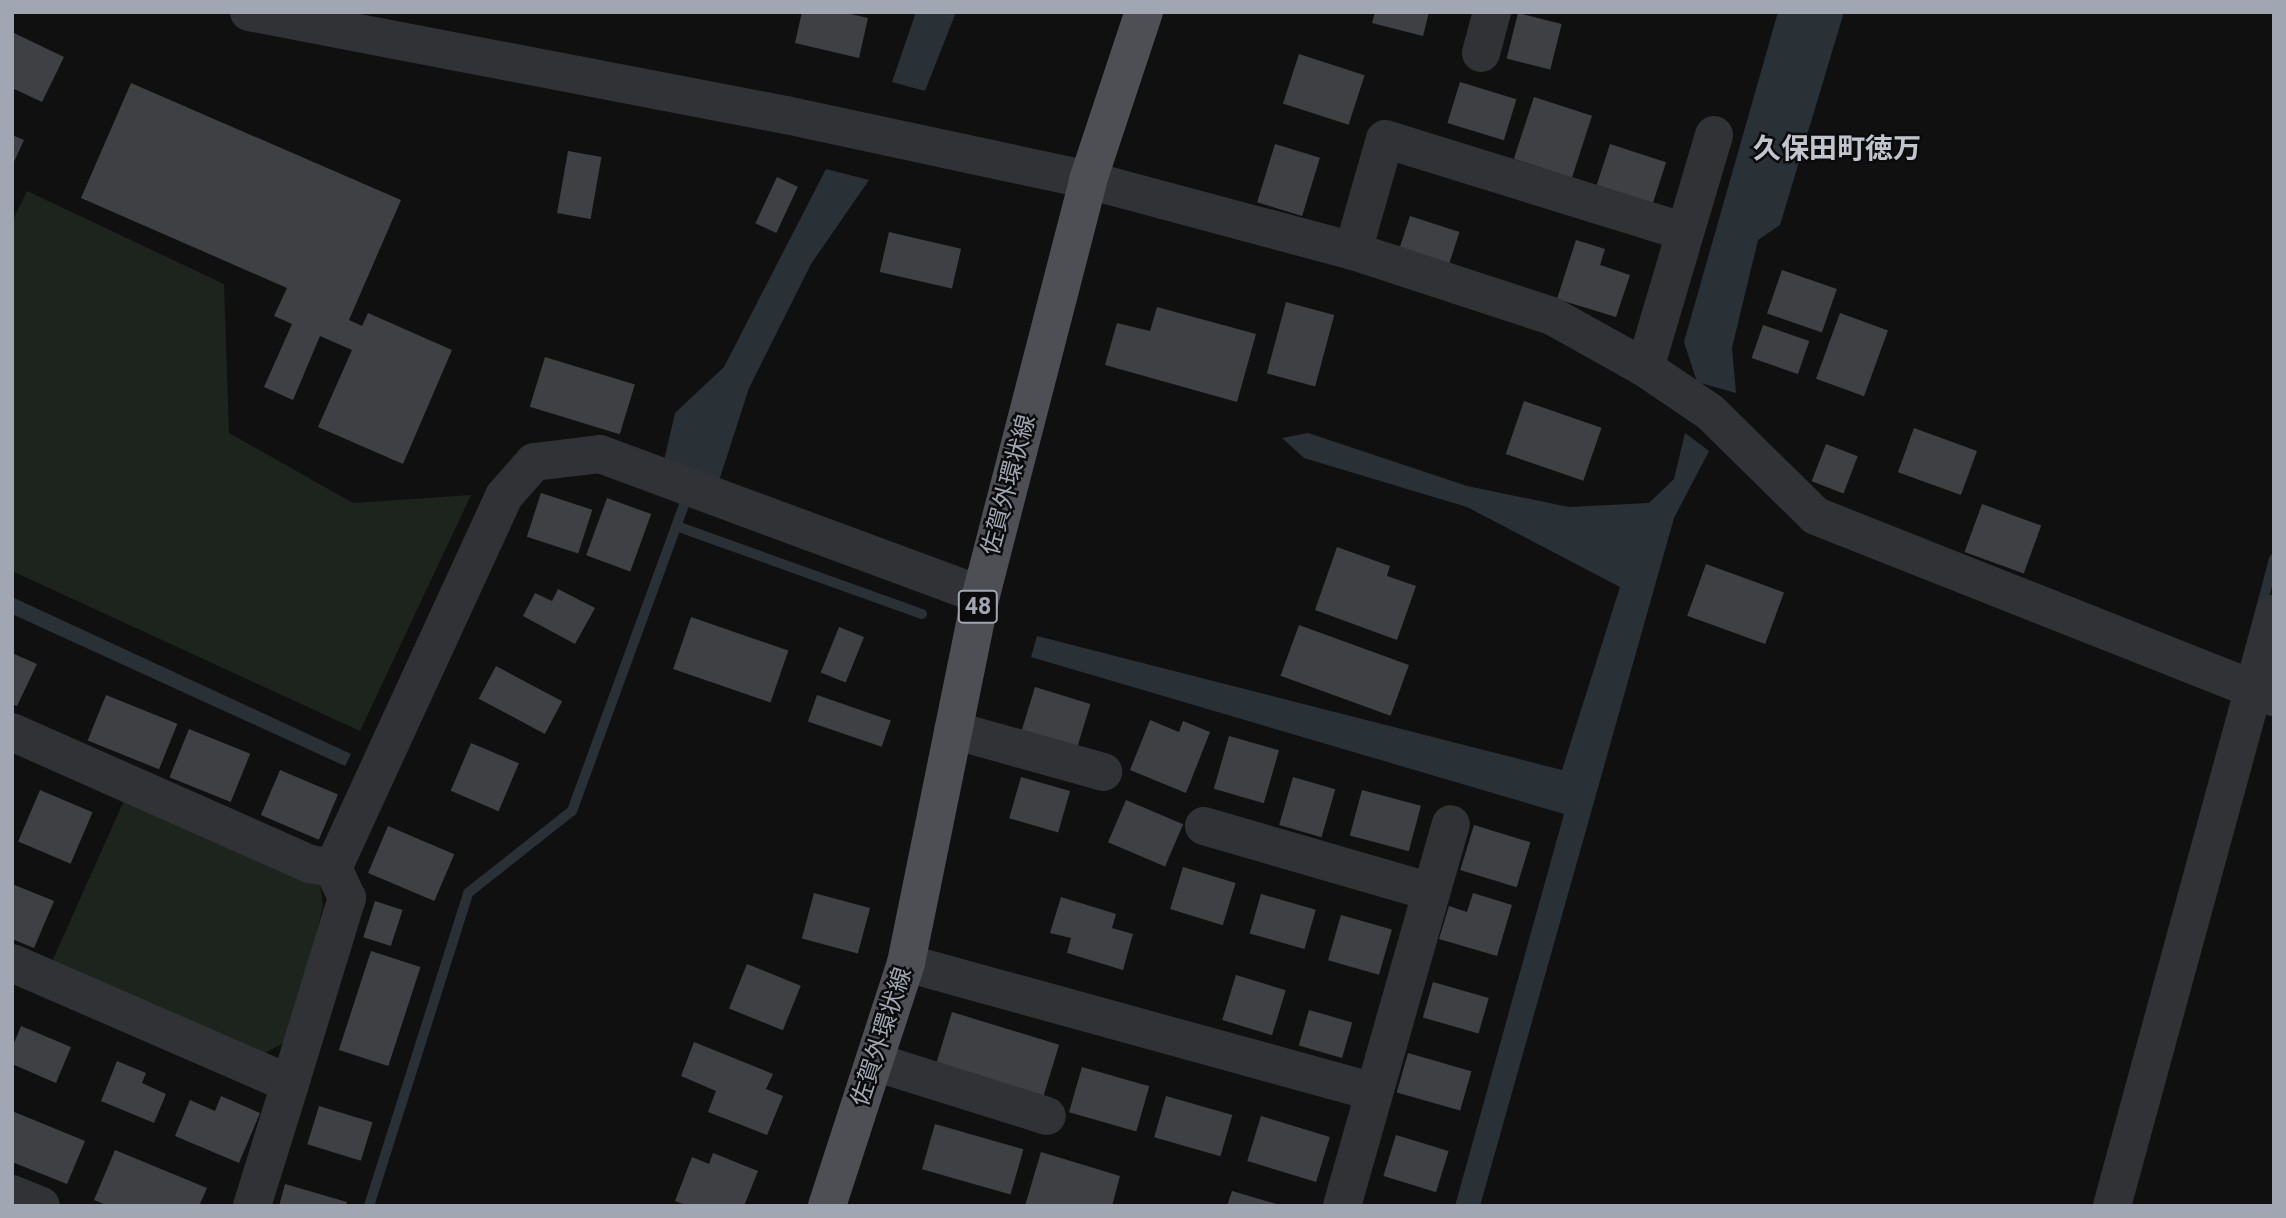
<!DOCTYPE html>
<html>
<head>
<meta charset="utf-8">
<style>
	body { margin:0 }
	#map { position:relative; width:2286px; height:1218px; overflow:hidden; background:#101011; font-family:Roboto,"Noto Sans JP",sans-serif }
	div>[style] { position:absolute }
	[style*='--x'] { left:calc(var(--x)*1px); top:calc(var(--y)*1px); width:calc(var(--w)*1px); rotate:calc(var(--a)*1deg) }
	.green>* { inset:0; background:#1c241d }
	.water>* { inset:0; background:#293137 }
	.stream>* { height:10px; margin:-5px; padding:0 5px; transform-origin:5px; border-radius:5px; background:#293137 }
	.building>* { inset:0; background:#3f4044; transform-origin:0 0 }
	.minor>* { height:38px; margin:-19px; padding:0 19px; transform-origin:19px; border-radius:19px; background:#313236 }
	.major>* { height:38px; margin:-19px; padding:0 19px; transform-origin:19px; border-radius:19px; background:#4d4f55 }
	span { translate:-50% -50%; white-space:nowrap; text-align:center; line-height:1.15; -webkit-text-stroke:5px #0b0b0c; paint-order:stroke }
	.shield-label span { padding:2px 5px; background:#0b0b0c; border:2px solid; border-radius:5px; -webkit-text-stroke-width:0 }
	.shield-label { font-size:23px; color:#a1a7b2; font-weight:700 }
	.street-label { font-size:24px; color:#a1a7b2 }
	.quarter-label { font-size:28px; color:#c2c5ce; font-weight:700 }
	.frame { position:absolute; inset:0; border:14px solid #a1a7b2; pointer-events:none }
</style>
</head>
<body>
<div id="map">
	<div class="green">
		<i style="clip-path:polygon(27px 191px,224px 284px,229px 433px,353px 503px,471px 495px,360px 731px,12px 571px,12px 222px)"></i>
		<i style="clip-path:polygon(126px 796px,320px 883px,323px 906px,291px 1039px,256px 1058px,50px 966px)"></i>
	</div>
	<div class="water">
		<i style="clip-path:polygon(916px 12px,956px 12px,925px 91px,892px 82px)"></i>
		<i style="clip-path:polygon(1778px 12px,1844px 12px,1780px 225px,1758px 240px,1732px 348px,1736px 393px,1697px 382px,1684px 342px)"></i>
		<i style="clip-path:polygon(826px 169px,869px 180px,811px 264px,749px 388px,718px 484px,663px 465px,675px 413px,724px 367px)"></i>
		<i style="clip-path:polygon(1308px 433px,1467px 486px,1569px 507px,1649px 503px,1674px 479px,1685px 433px,1709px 451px,1674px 518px,1480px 1206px,1455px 1206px,1564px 814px,1031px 657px,1037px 636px,1562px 770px,1620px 587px,1467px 507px,1304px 458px,1282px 438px)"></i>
		<i style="clip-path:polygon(12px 597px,351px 754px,345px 766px,12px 614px)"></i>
	</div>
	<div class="stream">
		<i style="--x:679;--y:527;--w:258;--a:19.7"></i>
		<i style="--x:2260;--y:612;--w:55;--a:-75.2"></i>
		<i style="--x:369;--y:1206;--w:328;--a:-72.4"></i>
		<i style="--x:468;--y:893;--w:132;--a:-38.3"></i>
		<i style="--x:572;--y:811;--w:326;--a:-69.9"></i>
	</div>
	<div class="building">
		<i style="clip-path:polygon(802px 12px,842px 12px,868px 18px,859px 58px,795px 43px)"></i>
		<i style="clip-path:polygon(1375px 12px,1429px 12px,1423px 36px,1372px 23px)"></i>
		<i style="left:1518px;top:13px;width:45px;height:47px;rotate:14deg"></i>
		<i style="clip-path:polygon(14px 33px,64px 57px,42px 102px,12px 88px)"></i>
		<i style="left:1299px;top:54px;width:69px;height:52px;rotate:18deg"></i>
		<i style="left:1460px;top:82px;width:59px;height:43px;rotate:17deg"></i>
		<i style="clip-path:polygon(131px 83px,401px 200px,349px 320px,362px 326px,368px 313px,452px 350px,403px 464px,318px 427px,352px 350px,320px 336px,293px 400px,264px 387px,292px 324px,274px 316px,287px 288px,81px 198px)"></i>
		<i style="left:1534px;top:97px;width:61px;height:65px;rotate:18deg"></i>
		<i style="clip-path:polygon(12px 135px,24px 140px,12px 166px)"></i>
		<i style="left:1275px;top:144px;width:47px;height:61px;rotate:17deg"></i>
		<i style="left:1610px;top:144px;width:59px;height:43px;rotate:18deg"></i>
		<i style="left:568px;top:151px;width:34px;height:63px;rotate:10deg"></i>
		<i style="left:777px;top:177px;width:23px;height:51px;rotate:25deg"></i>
		<i style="left:1410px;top:216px;width:52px;height:35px;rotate:18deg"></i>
		<i style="left:889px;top:232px;width:74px;height:41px;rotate:13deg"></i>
		<i style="clip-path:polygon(1576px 240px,1605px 249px,1600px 265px,1630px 275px,1616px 317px,1557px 299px)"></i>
		<i style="left:1782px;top:270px;width:58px;height:46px;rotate:19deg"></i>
		<i style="left:1286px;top:302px;width:50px;height:74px;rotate:15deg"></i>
		<i style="clip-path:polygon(1157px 307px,1256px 334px,1237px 402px,1105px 365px,1117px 323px,1150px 331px)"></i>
		<i style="left:1840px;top:313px;width:51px;height:70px;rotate:20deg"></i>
		<i style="left:1763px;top:325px;width:49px;height:35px;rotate:19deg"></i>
		<i style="left:545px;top:357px;width:94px;height:52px;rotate:17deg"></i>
		<i style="left:1524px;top:401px;width:82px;height:56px;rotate:19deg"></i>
		<i style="left:1914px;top:428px;width:67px;height:47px;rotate:20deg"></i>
		<i style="left:1826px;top:444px;width:34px;height:40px;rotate:21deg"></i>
		<i style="left:541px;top:493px;width:54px;height:46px;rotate:18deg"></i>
		<i style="left:607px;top:498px;width:47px;height:61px;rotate:20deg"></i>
		<i style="left:1982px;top:504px;width:63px;height:51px;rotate:20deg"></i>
		<i style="clip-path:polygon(1337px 547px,1390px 566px,1387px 576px,1416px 586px,1397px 640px,1315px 610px)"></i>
		<i style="left:1706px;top:564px;width:83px;height:55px;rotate:20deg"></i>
		<i style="clip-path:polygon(558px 589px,595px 608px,575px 644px,523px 616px,535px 593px,552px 601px)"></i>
		<i style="left:691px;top:617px;width:103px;height:55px;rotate:19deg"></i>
		<i style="left:1299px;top:625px;width:117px;height:54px;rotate:20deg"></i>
		<i style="left:839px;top:627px;width:27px;height:49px;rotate:22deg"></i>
		<i style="clip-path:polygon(12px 653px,37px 664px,17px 706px,12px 704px)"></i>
		<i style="left:496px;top:666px;width:75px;height:37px;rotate:28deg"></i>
		<i style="left:1035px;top:687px;width:58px;height:47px;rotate:17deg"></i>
		<i style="left:106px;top:695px;width:77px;height:49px;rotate:22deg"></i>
		<i style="left:817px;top:695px;width:78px;height:28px;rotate:19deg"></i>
		<i style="clip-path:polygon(1150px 720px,1179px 732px,1183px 721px,1210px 732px,1186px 793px,1130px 770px)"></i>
		<i style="left:189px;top:729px;width:66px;height:52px;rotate:22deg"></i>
		<i style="left:1229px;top:736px;width:52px;height:55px;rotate:16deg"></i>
		<i style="left:471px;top:743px;width:52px;height:52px;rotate:23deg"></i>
		<i style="left:280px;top:770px;width:63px;height:49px;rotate:23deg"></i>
		<i style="left:1021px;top:777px;width:51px;height:43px;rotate:16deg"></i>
		<i style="left:1293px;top:777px;width:44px;height:50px;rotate:16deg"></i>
		<i style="left:40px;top:790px;width:57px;height:56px;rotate:23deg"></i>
		<i style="left:1362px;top:790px;width:61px;height:47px;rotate:15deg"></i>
		<i style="left:1126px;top:800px;width:62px;height:46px;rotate:23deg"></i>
		<i style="left:1474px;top:825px;width:59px;height:47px;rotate:17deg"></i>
		<i style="left:388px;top:826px;width:72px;height:51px;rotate:23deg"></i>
		<i style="left:1183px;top:867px;width:55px;height:44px;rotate:17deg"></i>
		<i style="clip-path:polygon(12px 884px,54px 901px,34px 948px,12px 939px)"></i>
		<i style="left:814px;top:893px;width:58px;height:47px;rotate:15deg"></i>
		<i style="clip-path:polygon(1473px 893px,1512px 905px,1497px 956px,1439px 939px,1449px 906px,1467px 912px)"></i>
		<i style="left:1261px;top:894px;width:57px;height:41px;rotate:16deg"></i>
		<i style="clip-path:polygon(1061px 897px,1116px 914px,1112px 928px,1133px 934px,1123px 970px,1067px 953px,1071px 938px,1050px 933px)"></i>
		<i style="left:375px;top:901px;width:29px;height:38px;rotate:18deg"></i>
		<i style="left:1341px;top:915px;width:53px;height:47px;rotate:16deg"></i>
		<i style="left:371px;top:951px;width:52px;height:104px;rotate:18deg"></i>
		<i style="left:747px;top:964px;width:58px;height:48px;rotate:22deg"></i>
		<i style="left:1236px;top:975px;width:52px;height:47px;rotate:17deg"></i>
		<i style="left:1433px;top:982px;width:58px;height:37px;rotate:16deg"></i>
		<i style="left:1309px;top:1010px;width:45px;height:37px;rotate:16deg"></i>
		<i style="left:952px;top:1012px;width:112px;height:53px;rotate:17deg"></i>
		<i style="clip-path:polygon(21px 1026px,71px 1047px,56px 1083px,12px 1064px,12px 1048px)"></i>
		<i style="clip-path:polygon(694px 1042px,773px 1074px,766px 1089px,783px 1096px,767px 1135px,708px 1112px,716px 1091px,681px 1076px)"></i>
		<i style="left:1408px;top:1053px;width:66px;height:41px;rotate:16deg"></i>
		<i style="clip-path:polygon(117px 1061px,146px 1073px,142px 1083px,166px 1094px,154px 1123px,101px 1101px)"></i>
		<i style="left:1082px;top:1067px;width:70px;height:47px;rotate:16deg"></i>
		<i style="clip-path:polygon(221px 1096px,260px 1113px,239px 1163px,175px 1136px,190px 1100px,215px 1111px)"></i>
		<i style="left:1166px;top:1096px;width:69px;height:43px;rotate:16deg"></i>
		<i style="left:319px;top:1106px;width:56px;height:40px;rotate:17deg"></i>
		<i style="clip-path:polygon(12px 1111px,85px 1141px,67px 1184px,12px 1162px)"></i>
		<i style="left:1261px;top:1116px;width:72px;height:47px;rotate:17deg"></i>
		<i style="left:935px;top:1124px;width:92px;height:47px;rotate:16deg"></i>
		<i style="left:1396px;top:1135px;width:55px;height:43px;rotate:17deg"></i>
		<i style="clip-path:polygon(115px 1150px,207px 1188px,199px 1206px,108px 1206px,94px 1200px)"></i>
		<i style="clip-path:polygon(1041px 1152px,1120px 1176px,1112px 1206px,1025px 1206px)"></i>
		<i style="clip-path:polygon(713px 1153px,758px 1171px,744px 1206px,688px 1206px,675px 1201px,692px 1157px,709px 1164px)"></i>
		<i style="clip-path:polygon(285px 1184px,347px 1202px,346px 1206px,279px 1206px)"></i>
		<i style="clip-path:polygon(1232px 1191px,1280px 1205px,1280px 1206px,1227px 1206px)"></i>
	</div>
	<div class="minor">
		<i style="--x:249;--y:12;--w:547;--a:10.86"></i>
		<i style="--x:786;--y:115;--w:309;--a:12.1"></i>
		<i style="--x:1088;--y:180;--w:274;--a:15"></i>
		<i style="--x:1353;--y:251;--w:209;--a:18.1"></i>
		<i style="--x:1552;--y:316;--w:107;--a:29.2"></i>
		<i style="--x:1645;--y:368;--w:78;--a:34.1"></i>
		<i style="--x:1710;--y:412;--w:148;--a:44.5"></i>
		<i style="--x:1816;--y:516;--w:492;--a:21.6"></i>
		<i style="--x:1481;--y:53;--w:42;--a:-75"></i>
		<i style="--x:1353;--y:251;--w:116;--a:-74.1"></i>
		<i style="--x:1385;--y:139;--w:314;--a:17.2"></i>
		<i style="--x:1645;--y:368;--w:243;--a:-73.5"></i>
		<i style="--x:953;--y:730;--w:156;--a:15.6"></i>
		<i style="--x:12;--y:732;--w:326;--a:23.9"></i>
		<i style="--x:310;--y:864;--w:23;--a:10"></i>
		<i style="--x:333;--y:868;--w:409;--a:-65.3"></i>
		<i style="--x:504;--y:496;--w:45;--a:-48.6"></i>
		<i style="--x:534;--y:462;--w:66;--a:-6.9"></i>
		<i style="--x:600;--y:454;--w:406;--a:20.3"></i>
		<i style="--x:1204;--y:826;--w:236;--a:16.2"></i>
		<i style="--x:12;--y:963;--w:303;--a:23.5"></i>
		<i style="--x:290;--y:1084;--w:128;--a:107.3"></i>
		<i style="--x:906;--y:963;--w:485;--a:15.4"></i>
		<i style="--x:875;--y:1062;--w:180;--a:17.4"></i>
		<i style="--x:290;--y:1084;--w:195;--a:-73"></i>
		<i style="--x:347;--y:898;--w:33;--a:-115"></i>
		<i style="--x:12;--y:1194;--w:31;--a:22"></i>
		<i style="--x:1342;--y:1206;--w:397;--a:-74.1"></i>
		<i style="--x:2112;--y:1206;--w:614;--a:-74.7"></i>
	</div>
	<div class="major">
		<i style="--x:827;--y:1206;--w:256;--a:-72"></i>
		<i style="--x:906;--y:963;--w:376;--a:-78.5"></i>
		<i style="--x:981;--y:595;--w:429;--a:-75.5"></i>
		<i style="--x:1088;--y:180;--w:177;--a:-71.6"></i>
	</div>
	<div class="shield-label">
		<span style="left:978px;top:607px">48</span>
	</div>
	<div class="street-label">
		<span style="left:1009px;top:485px;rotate:-75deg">佐賀外環状線</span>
		<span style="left:882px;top:1037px;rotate:-72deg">佐賀外環状線</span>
	</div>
	<div class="quarter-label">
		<span style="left:1837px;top:149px">久保田町徳万</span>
	</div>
	<div class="frame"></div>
</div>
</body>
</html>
